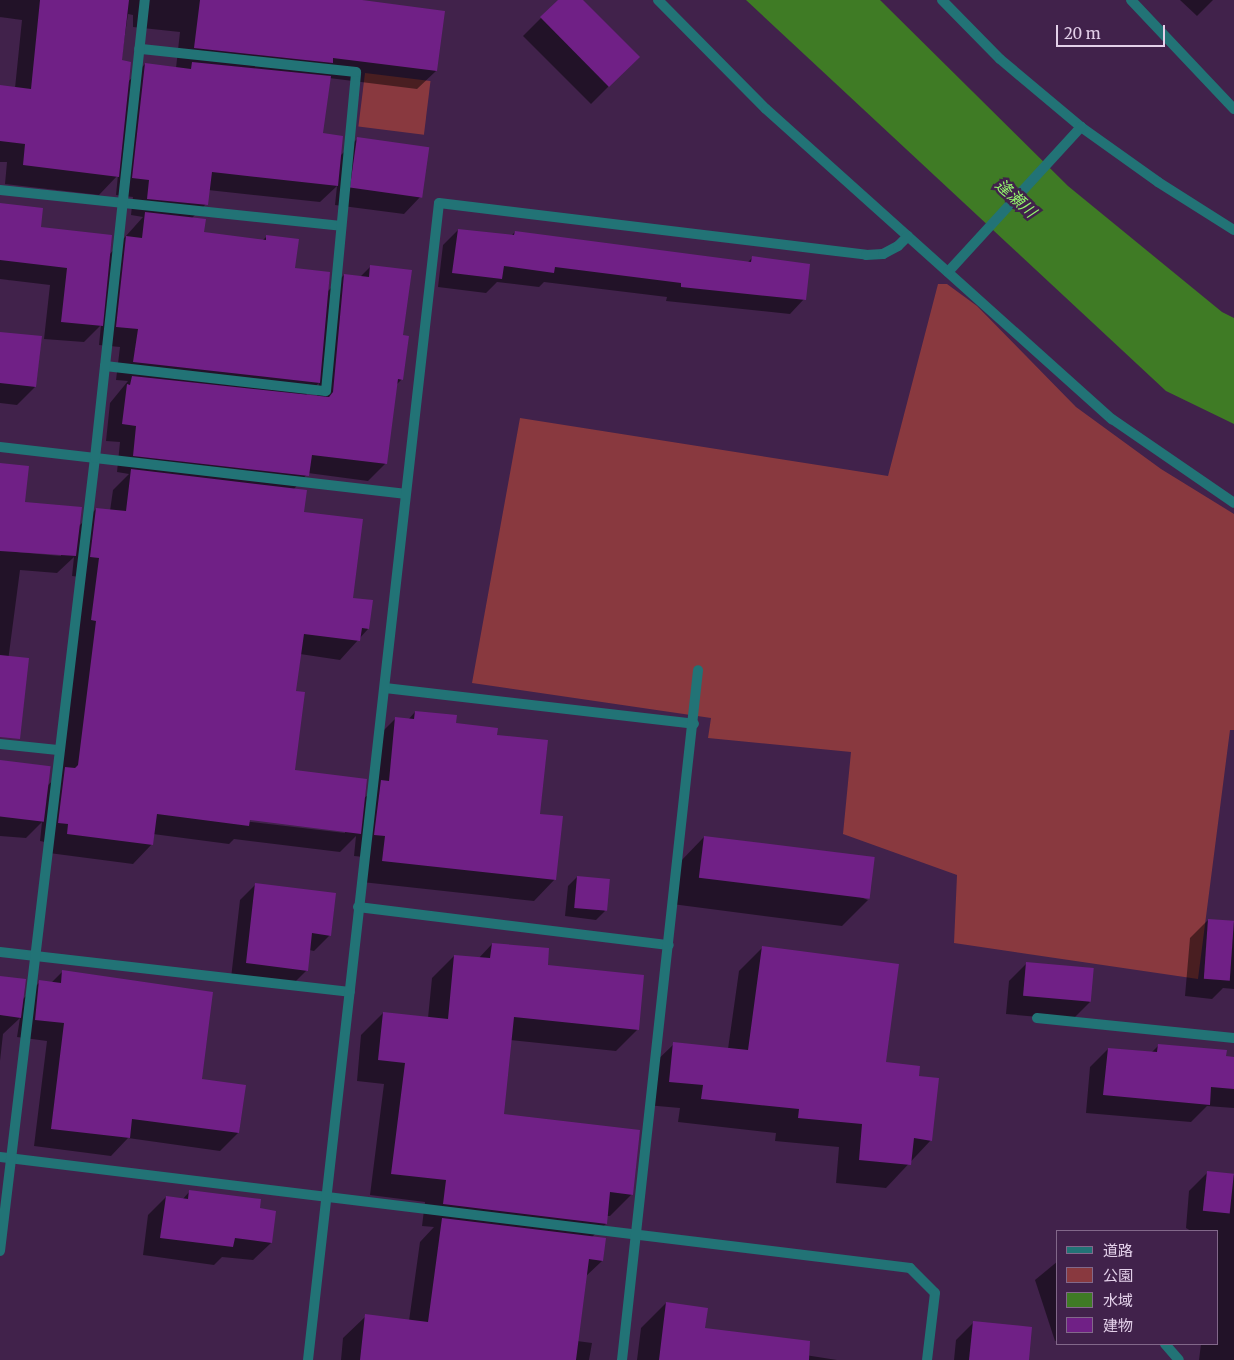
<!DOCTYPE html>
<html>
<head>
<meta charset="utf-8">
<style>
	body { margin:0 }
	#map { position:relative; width:1234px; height:1360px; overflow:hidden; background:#41224b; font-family:Merriweather,"Noto Sans JP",serif }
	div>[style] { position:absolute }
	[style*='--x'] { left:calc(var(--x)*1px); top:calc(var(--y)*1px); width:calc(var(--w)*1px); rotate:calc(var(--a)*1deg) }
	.green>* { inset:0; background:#89393f; transform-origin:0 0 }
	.water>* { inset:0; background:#3f7b25 }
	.shadow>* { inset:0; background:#0007 }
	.building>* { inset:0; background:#702086; transform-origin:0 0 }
	.minor>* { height:10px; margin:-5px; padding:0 5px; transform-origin:5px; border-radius:5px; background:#227376 }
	span { translate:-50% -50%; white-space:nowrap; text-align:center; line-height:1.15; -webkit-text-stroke:5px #41224b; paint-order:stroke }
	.water-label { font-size:16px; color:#94f76d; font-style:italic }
	.legend { position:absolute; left:1056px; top:1230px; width:162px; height:115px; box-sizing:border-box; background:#41224b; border:1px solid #82688a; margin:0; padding:6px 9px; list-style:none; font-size:15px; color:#e3d0e9 }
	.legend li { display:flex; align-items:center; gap:10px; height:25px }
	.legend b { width:25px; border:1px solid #82688a }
	.scale { position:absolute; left:1056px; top:25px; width:109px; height:22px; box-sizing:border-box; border:2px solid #e3d0e9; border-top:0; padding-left:6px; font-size:15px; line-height:18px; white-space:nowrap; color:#e3d0e9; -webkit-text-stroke:4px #41224b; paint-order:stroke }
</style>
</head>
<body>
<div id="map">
	<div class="green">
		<i style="left:365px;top:73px;width:66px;height:54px;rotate:7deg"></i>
		<i style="clip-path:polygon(938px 284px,947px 284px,977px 306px,1076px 407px,1161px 469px,1234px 514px,1234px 730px,1230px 730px,1198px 979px,954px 943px,957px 875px,843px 834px,851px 752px,708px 738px,711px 718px,472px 683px,520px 418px,888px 476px)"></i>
	</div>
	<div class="water">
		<i style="clip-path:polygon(746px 0,880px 0,1068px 186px,1222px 312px,1234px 318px,1234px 424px,1166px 391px)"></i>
	</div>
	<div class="shadow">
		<i style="clip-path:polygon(evenodd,0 0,361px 0,436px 71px,417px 89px,329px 78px,322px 134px,340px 156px,357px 139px,421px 196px,404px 214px,335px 205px,337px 186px,320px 202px,208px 190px,206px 204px,192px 218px,202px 233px,262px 241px,267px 236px,294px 269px,327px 292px,344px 275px,360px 277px,371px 266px,402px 336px,402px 379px,395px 386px,385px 464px,368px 481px,308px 473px,294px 489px,302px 514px,368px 629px,340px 660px,300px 654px,295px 692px,293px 771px,363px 799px,369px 794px,374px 740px,395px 719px,408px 720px,415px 712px,495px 736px,539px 815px,555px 879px,534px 901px,362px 882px,364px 857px,354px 856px,356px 836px,340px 852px,234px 839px,229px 844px,153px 834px,152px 844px,133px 864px,49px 853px,50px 843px,40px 841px,42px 822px,26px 838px,0 836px,0 761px,47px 786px,61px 773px,80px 577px,72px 576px,74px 557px,57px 573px,20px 570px,0 722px,0 464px,24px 503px,78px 527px,96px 509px,110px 511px,113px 490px,129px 474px,117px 472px,120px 442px,106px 441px,110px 403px,128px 381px,116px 380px,120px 347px,99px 345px,101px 325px,84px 342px,44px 339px,50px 285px,0 279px,0 204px,39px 228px,109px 255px,143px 217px,131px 215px,133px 197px,116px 195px,118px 175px,99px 195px,5px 184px,7px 162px,0 162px,0 87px,15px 88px,22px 20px,0 17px,0 0,128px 14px,133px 15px,133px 27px,180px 32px,176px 68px,145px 64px,128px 82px,121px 62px,128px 14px,0 0,319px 383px,317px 397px,305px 396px,319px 383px,0 0,17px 550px,61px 554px,61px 556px,17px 552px,17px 550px,0 0,244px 818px,345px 830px,345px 833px,243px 821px,244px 818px)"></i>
		<i style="clip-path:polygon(559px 0,581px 0,638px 57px,591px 104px,523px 36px)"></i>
		<i style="clip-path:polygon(1180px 0,1213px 0,1197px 16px)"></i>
		<i style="clip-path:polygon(458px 230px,511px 236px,515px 232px,747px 263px,752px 258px,804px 299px,790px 314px,666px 301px,667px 297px,544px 282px,539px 287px,497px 282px,486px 293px,438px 287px,443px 245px)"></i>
		<i style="clip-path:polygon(0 333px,35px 387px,17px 405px,0 403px)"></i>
		<i style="clip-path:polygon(704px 837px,868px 900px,842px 926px,672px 904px,678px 864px)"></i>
		<i style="clip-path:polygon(577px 877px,605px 911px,596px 920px,565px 916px,568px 886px)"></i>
		<i style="clip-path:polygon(256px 884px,330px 935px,314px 951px,309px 950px,307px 970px,291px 986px,231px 978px,240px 900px)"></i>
		<i style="clip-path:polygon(1208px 920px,1234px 922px,1234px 989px,1223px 988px,1212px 999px,1185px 996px,1190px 938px)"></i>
		<i style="clip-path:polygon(492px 944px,546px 966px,638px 1029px,616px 1051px,510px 1040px,503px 1115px,632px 1194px,610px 1216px,607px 1216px,606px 1224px,592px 1237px,602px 1261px,585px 1277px,577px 1341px,592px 1343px,589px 1360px,341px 1360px,343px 1338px,366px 1316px,409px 1321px,420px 1242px,434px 1227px,422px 1226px,425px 1202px,370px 1195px,384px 1084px,357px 1081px,361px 1035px,383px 1013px,428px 1018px,432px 978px,454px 956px,478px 959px)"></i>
		<i style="clip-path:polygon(762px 948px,885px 1064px,917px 1077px,931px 1140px,886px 1188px,836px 1183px,839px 1147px,775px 1141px,776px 1133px,678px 1122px,680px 1108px,646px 1105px,650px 1067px,674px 1044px,728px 1049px,739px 971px)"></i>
		<i style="clip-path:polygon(1027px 963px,1090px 1002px,1072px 1020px,1006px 1014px,1009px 981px)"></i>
		<i style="clip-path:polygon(63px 971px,200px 1080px,238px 1133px,220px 1151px,128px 1138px,111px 1156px,34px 1146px,47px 1041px,17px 1037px,20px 1018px,3px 1034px,0 1061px,0 977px,22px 1000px,40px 982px,51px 983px)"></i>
		<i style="clip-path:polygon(1159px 1045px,1234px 1058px,1234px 1108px,1207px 1106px,1191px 1122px,1086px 1113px,1090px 1067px,1108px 1049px,1151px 1053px)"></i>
		<i style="clip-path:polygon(1207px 1173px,1234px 1175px,1234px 1360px,1199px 1360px,1201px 1344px,1218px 1344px,1218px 1231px,1191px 1231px,1186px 1228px,1189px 1191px)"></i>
		<i style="clip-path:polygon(190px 1191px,258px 1209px,271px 1243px,253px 1260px,222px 1257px,214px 1265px,143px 1255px,148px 1215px,166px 1197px,182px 1200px)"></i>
		<i style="clip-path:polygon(1058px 1261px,1058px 1340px,1055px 1341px,1035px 1280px)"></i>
		<i style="clip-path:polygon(666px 1303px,704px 1329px,767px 1349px,837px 1360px,637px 1360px,641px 1328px)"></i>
		<i style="clip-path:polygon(974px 1322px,1027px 1360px,954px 1360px,956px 1340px)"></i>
	</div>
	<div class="building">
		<i style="clip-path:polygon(40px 0,129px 0,122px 60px,131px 62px,119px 177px,23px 165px,25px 144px,0 141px,0 85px,31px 89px)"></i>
		<i style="clip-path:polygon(200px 0,362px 0,445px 11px,437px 71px,333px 58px,333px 63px,194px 48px)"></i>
		<i style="clip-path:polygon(558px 0,583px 0,640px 57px,609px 87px,540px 17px)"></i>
		<i style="clip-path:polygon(192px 62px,331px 76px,323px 133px,343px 136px,338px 186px,212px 172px,208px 205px,147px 199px,149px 180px,132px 178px,145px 63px,191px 69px)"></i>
		<i style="left:357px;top:137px;width:73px;height:51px;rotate:8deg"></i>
		<i style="clip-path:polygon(0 203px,43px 208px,41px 227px,112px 235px,103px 326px,61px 322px,67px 268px,0 260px)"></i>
		<i style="clip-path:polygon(145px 212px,206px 219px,204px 232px,266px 240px,266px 235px,299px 239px,295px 268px,330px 272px,320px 383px,133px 362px,138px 329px,116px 327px,126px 236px,142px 238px)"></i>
		<i style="clip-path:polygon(458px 229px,514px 235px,515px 231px,751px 262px,752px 256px,810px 264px,806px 300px,681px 287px,681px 283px,555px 267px,554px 273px,504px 266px,502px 279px,452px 273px)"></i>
		<i style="clip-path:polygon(370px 265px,412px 270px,403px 335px,409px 336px,403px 380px,398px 379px,387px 464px,312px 455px,309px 476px,133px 456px,136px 426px,122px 424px,127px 384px,130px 385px,132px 376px,329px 397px,333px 392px,344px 274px,369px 277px)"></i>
		<i style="clip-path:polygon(0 332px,42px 336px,36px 387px,0 383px)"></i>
		<i style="clip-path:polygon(0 463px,29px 466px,25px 502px,82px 507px,76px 556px,0 551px)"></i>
		<i style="clip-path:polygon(131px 469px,307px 490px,304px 512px,363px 519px,353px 598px,373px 600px,369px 629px,362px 628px,360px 641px,304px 634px,296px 691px,305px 692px,295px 770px,367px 779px,361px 834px,250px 820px,249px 826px,157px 814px,153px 845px,67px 834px,68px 824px,58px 823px,65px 767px,75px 768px,78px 765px,96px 621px,91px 620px,99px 558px,90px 557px,96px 508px,126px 511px)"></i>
		<i style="clip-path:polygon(0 655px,29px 658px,20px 739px,0 737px)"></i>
		<i style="clip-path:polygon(415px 711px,457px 715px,456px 723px,498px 728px,497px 735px,548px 740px,540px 814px,563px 816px,556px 880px,382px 861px,385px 836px,374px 835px,381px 780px,389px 781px,395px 717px,414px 719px)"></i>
		<i style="left:0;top:760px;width:51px;height:56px;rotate:7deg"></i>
		<i style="left:704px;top:836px;width:172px;height:42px;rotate:7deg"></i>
		<i style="left:577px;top:876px;width:33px;height:32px;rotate:5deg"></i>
		<i style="clip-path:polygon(255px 883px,336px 893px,331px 936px,312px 933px,308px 971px,246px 963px)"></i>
		<i style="left:1208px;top:919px;width:26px;height:60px;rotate:4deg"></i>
		<i style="clip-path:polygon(492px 943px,549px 948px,548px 965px,644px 975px,639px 1030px,514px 1017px,504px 1114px,640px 1130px,633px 1195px,610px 1192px,607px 1224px,443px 1204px,446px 1180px,391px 1174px,405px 1063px,378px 1060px,383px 1012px,448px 1019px,454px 955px,490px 958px)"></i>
		<i style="clip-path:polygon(762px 946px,899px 964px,886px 1062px,920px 1066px,919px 1076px,939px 1078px,932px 1141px,914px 1138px,911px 1165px,859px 1160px,862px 1124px,798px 1118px,799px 1109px,701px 1099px,703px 1085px,669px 1082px,673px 1042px,748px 1050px)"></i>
		<i style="left:1026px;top:962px;width:68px;height:34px;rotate:5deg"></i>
		<i style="clip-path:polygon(62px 970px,213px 992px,202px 1079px,246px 1085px,239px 1133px,132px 1119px,130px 1138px,51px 1129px,64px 1023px,35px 1020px,39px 980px,61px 983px)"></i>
		<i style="clip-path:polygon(0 976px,26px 979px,21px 1018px,0 1015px)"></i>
		<i style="clip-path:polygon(1158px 1044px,1227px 1050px,1226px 1056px,1234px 1057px,1234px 1089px,1211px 1087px,1210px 1105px,1103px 1095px,1108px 1048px,1157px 1052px)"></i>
		<i style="left:1207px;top:1171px;width:27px;height:40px;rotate:6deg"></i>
		<i style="clip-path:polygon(189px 1190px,261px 1199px,260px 1208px,276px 1211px,272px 1243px,235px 1238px,233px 1247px,160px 1238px,166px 1196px,188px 1199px)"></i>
		<i style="clip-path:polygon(442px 1218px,606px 1238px,603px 1261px,589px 1259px,576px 1360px,360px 1360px,365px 1314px,428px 1322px)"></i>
		<i style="clip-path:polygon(666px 1302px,708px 1308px,705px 1328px,810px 1341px,809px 1360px,659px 1360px)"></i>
		<i style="clip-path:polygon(973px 1321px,1032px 1327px,1029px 1360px,969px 1360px)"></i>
	</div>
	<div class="minor">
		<i style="--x:658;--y:0;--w:153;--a:45.3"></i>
		<i style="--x:766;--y:109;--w:465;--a:41.9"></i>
		<i style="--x:1112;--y:419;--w:148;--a:34.5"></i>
		<i style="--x:942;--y:0;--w:83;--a:45.5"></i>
		<i style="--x:1000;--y:59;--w:106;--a:40"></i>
		<i style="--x:1081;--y:127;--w:95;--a:35.5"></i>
		<i style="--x:1158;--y:182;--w:90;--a:32.3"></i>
		<i style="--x:1131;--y:0;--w:150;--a:46.6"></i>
		<i style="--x:0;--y:190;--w:343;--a:6"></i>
		<i style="--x:948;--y:272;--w:197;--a:-47.5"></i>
		<i style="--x:105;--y:366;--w:222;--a:6.5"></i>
		<i style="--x:326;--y:391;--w:320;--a:-84.6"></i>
		<i style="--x:356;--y:72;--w:218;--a:-173.9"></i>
		<i style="--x:0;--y:447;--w:407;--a:6.6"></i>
		<i style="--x:385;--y:688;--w:311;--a:6.6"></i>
		<i style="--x:0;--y:744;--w:58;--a:5.9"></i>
		<i style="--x:358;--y:907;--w:313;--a:7"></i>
		<i style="--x:0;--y:952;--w:352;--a:6.5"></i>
		<i style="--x:1037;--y:1018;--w:198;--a:5.8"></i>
		<i style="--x:0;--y:1157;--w:917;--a:6.95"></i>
		<i style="--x:910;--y:1268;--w:35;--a:45"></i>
		<i style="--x:935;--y:1293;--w:67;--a:96.8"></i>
		<i style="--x:0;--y:1251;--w:799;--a:-83.17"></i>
		<i style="--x:95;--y:458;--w:461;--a:-83.8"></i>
		<i style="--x:1165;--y:1344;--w:21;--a:49"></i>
		<i style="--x:308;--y:1360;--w:1164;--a:-83.54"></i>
		<i style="--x:439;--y:203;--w:430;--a:6.9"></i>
		<i style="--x:866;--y:255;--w:17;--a:-3"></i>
		<i style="--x:883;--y:254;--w:17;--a:-28"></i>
		<i style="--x:898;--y:246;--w:14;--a:-45"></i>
		<i style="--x:622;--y:1360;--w:694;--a:-83.71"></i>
	</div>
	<div class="water-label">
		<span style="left:1016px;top:198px;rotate:42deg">逢瀬川</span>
	</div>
	<ul class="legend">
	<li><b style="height:6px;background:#227376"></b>道路</li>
	<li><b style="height:14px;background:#89393f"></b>公園</li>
	<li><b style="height:14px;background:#3f7b25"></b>水域</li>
	<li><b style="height:14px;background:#702086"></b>建物</li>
	</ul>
	<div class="scale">20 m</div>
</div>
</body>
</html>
